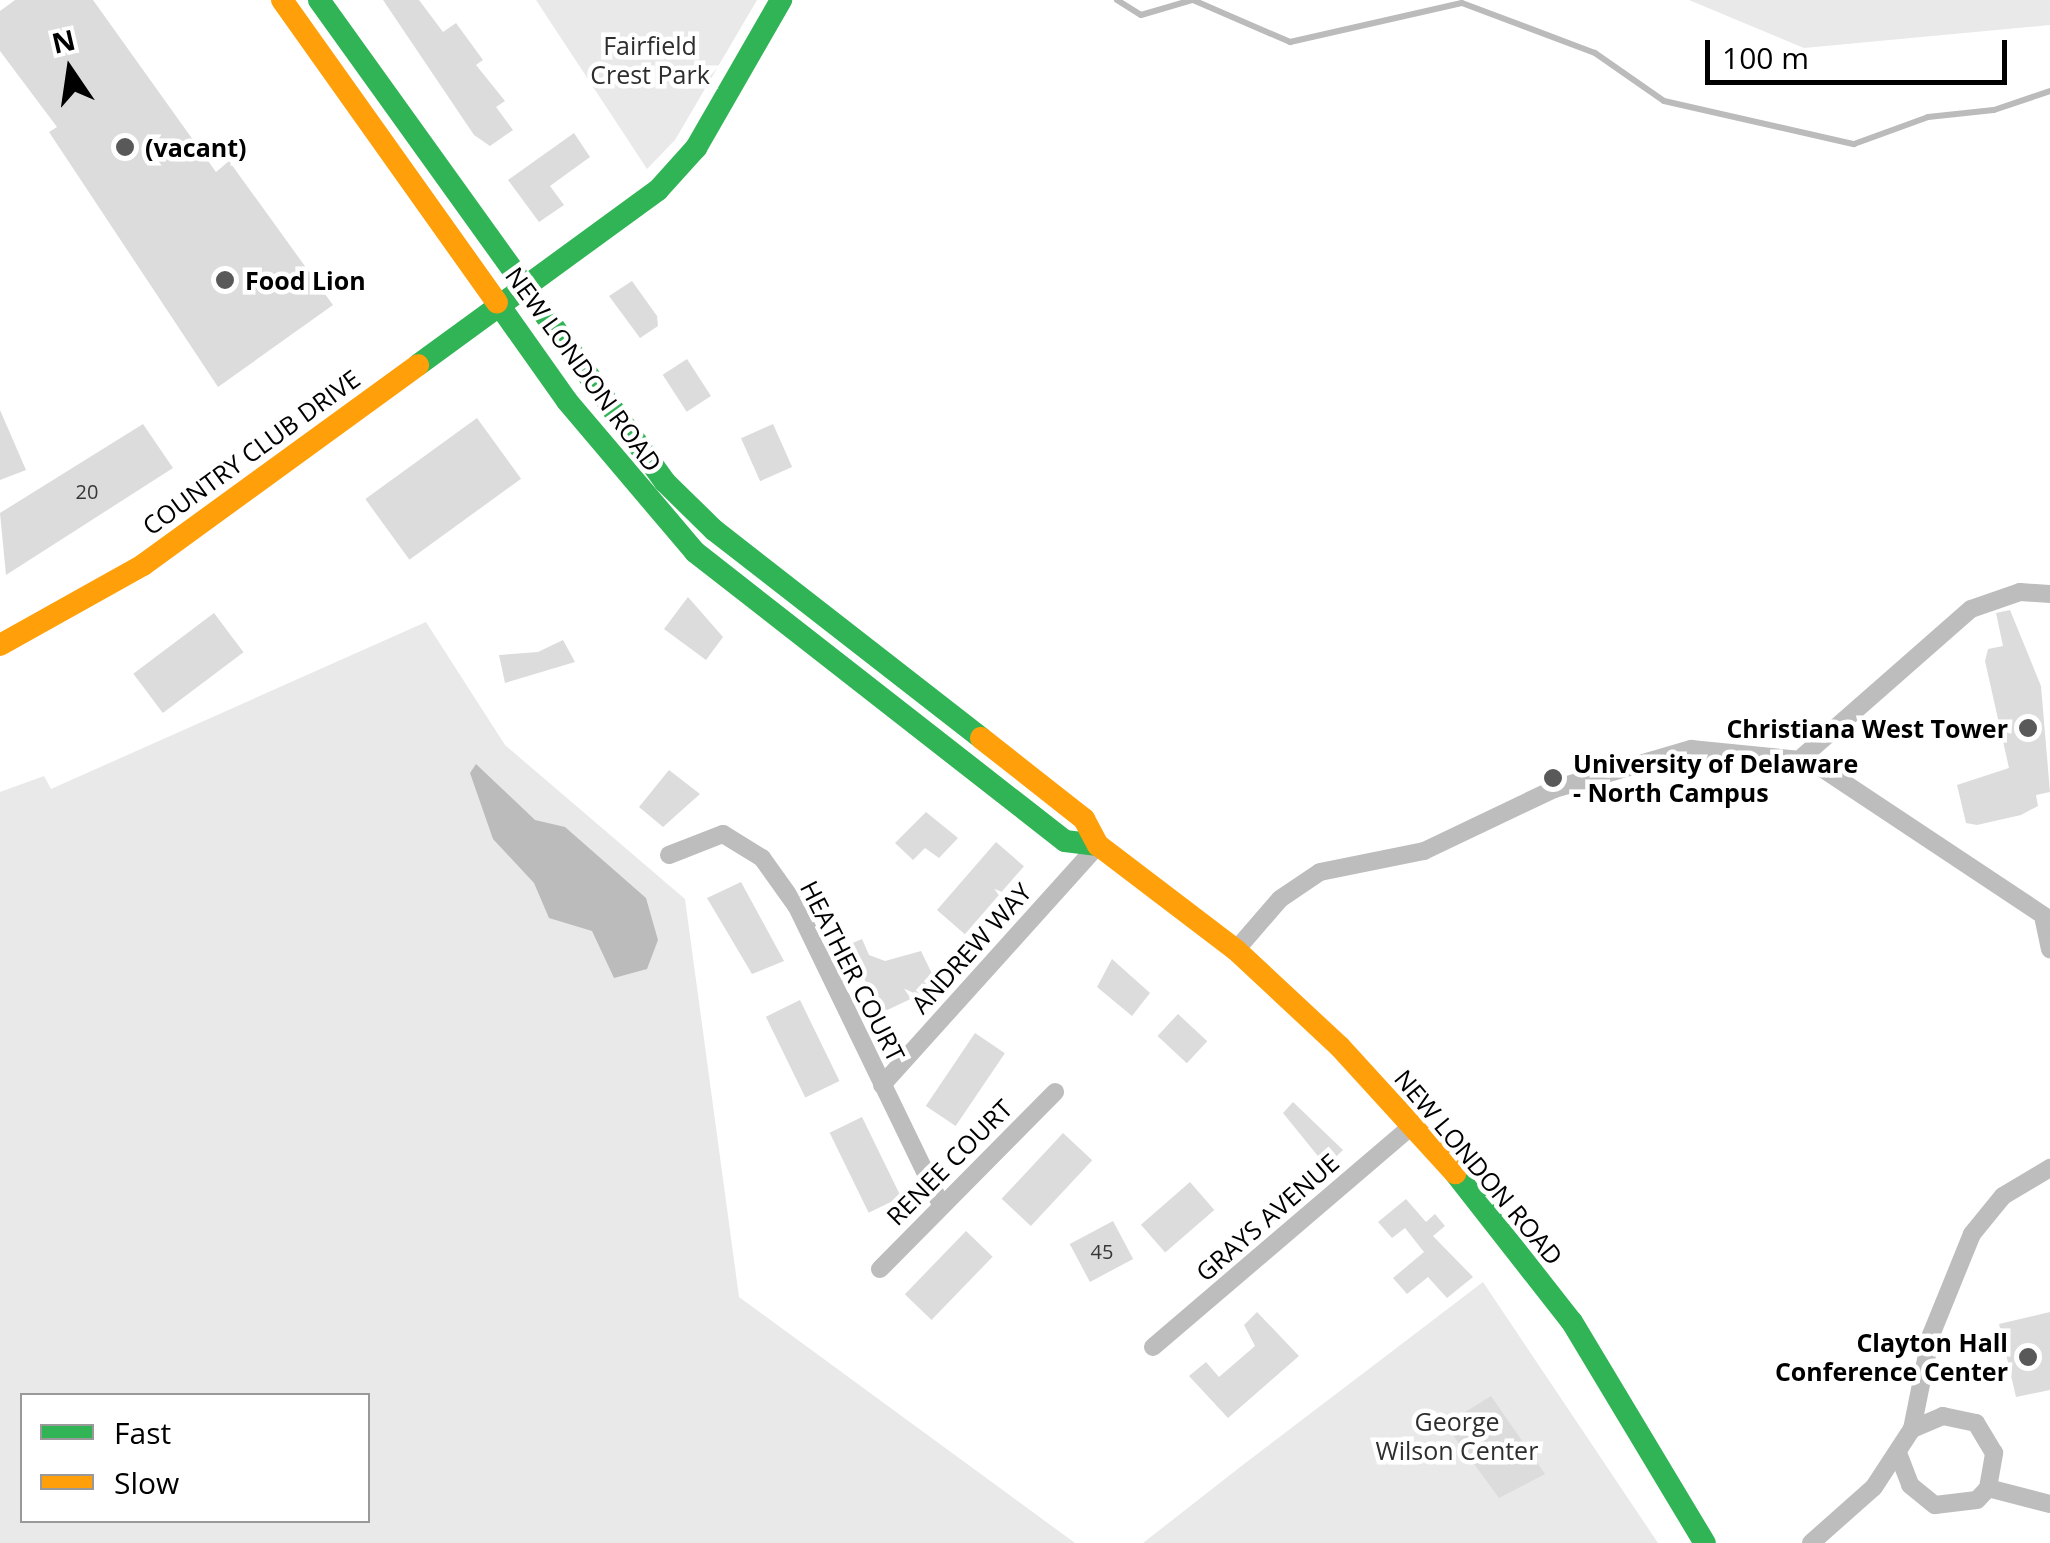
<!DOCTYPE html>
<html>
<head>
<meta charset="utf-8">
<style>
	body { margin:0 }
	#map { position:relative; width:2050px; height:1543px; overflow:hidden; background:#fff; font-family:"Open Sans",sans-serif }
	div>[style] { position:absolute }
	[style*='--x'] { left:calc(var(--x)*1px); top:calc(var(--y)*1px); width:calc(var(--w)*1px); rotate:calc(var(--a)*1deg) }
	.green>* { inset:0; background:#e9e9e9 }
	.water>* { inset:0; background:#bbb }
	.stream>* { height:6px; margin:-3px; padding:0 3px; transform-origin:3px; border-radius:3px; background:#bbb }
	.building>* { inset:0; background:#dcdcdc; transform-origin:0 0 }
	.street>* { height:18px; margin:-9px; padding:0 9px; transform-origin:9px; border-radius:9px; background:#bdbdbd }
	.fast>* { height:22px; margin:-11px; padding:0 11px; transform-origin:11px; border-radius:11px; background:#30b455 }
	.slow>* { height:22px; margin:-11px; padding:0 11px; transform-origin:11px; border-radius:11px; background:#ff9f0a }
	.dots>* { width:28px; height:28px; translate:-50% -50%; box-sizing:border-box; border:5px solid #fff; border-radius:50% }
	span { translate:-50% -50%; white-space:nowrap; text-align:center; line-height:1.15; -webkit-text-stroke:9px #fff; paint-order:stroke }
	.number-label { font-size:20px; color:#373737 }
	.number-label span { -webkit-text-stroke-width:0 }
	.park-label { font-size:25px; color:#2e2e2e }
	.poi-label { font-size:25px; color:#000; font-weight:700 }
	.left { translate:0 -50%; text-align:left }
	.right { translate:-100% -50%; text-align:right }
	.street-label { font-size:25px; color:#000 }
	.legend { position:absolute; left:20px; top:1393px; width:350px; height:130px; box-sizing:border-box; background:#fff; border:2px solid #999; margin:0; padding:12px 18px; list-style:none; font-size:30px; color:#000 }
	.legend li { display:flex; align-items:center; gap:20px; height:50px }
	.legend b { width:50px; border:2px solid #999 }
	.north { position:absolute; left:20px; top:20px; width:100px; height:100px; -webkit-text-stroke:8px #fff; paint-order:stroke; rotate:347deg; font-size:28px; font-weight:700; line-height:40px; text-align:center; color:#000 }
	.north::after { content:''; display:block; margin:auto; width:35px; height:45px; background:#000; clip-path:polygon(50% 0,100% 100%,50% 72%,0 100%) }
	.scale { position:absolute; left:1705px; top:40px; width:302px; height:45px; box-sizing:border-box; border:5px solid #000; border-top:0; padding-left:12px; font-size:30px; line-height:35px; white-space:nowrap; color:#000; -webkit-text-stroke:8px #fff; paint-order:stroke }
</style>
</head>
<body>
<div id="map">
	<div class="green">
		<i style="clip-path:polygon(536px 0,757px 0,675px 140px,647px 169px)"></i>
		<i style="clip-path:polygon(1689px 0,2050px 0,2050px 25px,1804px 48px)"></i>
		<i style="clip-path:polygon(evenodd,426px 622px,505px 745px,685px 899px,739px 1297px,1075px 1543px,0 1543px,0 792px,44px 776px,51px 789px,426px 622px,22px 1396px,368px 1396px,368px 1520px,22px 1520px,22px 1396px)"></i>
		<i style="clip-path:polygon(1483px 1282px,1658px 1543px,1143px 1543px,1244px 1464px)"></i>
	</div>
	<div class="water">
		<i style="clip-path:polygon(476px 764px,535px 820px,565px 827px,646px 898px,658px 940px,647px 969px,614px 978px,592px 931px,549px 918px,534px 883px,493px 839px,470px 773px)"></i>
	</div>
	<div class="stream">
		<i style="--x:1117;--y:0;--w:28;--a:32"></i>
		<i style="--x:1141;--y:15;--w:53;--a:-16.4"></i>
		<i style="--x:1193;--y:0;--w:106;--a:23.4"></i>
		<i style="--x:1290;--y:42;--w:176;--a:-12.8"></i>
		<i style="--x:1462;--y:3;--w:142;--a:20.6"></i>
		<i style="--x:1595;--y:53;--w:84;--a:34.8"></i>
		<i style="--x:1664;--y:101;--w:195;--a:12.8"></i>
		<i style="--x:1854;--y:144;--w:79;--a:-20"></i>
		<i style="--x:1928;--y:117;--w:66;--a:-6.1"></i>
		<i style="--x:1994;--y:110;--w:59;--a:-18.7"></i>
	</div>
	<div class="building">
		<i style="clip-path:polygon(15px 0,93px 0,216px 172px,229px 161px,333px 305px,218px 387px,49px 132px,57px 127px,0 51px,0 11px)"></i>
		<i style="clip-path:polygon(383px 0,419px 0,443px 32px,456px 23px,483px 60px,476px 65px,505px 101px,496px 107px,513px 130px,490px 146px,474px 135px)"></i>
		<i style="clip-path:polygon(574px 133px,590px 157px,550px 186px,564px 205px,539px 222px,508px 180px)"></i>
		<i style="clip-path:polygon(632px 281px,657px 316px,658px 326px,640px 338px,609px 296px)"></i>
		<i style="left:687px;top:359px;width:44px;height:29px;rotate:57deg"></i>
		<i style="clip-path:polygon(0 410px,26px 470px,0 480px)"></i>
		<i style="left:477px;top:418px;width:75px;height:138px;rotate:54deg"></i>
		<i style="clip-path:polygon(143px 424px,173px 468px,6px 575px,0 513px)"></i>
		<i style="left:773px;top:424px;width:47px;height:35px;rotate:66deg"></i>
		<i style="clip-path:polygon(688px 597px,723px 637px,706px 660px,664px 629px)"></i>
		<i style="clip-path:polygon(2010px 610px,2041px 686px,2050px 792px,2036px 795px,2038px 806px,2021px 815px,1977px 825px,1966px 823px,1957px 785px,2009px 768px,1985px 661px,1988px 649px,2003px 646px,1996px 613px)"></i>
		<i style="left:214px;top:613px;width:49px;height:101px;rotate:53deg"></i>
		<i style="clip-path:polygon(563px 640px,575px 662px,505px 683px,499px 655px,538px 652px)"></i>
		<i style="clip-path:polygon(669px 770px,700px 794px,663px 827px,639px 807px)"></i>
		<i style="clip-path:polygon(926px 812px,958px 838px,939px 858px,925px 848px,913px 860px,895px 843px)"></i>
		<i style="left:996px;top:842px;width:37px;height:90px;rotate:41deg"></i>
		<i style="clip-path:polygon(741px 882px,784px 961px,752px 974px,707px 898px)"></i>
		<i style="clip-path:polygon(862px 939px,869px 955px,885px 961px,921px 951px,938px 986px,881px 1013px,848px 945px)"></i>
		<i style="clip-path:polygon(1112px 959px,1150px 993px,1132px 1016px,1097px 987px)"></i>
		<i style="left:800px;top:1000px;width:90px;height:38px;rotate:64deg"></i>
		<i style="left:1178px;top:1014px;width:40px;height:30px;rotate:43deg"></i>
		<i style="left:975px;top:1033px;width:36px;height:88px;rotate:34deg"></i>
		<i style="clip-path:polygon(1293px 1102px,1343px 1150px,1326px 1166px,1283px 1113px)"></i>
		<i style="left:862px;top:1117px;width:89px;height:36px;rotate:64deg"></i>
		<i style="left:1063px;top:1133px;width:40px;height:90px;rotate:43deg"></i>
		<i style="left:1190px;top:1182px;width:37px;height:65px;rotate:49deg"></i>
		<i style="clip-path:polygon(1406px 1199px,1426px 1222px,1435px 1214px,1445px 1226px,1433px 1236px,1473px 1277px,1447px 1298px,1428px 1277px,1407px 1294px,1393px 1278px,1424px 1252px,1405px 1228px,1392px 1238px,1378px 1222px)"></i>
		<i style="left:1113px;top:1221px;width:43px;height:49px;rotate:62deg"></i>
		<i style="left:966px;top:1231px;width:37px;height:88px;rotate:44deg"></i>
		<i style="clip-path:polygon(1257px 1312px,1299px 1356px,1228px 1418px,1189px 1376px,1206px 1362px,1219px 1377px,1255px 1346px,1244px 1325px)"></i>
		<i style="clip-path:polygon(2050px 1312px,2050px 1390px,2016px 1397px,1999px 1324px)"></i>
		<i style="clip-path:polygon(1491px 1396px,1545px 1474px,1499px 1498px,1452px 1434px,1469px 1422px,1462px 1414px)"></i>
	</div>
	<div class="street">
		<i style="--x:1800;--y:759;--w:227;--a:-41.3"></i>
		<i style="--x:1971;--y:609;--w:52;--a:-19.1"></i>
		<i style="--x:2020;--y:592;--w:30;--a:4"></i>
		<i style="--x:669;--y:855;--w:58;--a:-21.3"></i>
		<i style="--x:723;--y:834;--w:46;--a:31.6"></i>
		<i style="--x:762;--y:858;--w:60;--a:54.5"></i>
		<i style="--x:797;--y:907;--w:329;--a:64.2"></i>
		<i style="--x:2044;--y:921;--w:29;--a:78"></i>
		<i style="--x:1236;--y:950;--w:67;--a:-49.2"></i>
		<i style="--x:1280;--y:899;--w:48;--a:-34"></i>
		<i style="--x:1320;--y:872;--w:106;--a:-11.4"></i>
		<i style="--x:1424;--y:851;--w:144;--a:-25.5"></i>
		<i style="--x:1554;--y:789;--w:143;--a:-16.3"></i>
		<i style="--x:1691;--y:749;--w:121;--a:5.7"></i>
		<i style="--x:1811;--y:761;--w:287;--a:33.6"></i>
		<i style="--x:882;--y:1085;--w:323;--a:-48"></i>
		<i style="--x:880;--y:1269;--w:249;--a:-45.3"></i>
		<i style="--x:1153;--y:1347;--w:343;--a:-40.5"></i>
		<i style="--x:1898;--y:1453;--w:34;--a:69"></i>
		<i style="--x:1910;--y:1485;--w:32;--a:39"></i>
		<i style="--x:1935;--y:1505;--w:42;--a:-6.8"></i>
		<i style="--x:1977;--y:1500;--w:16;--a:-47"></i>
		<i style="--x:1988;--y:1488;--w:36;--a:-80"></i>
		<i style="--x:1994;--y:1453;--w:35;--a:-121"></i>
		<i style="--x:1976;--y:1423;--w:34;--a:-168"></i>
		<i style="--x:1943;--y:1416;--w:34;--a:157"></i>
		<i style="--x:1988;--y:1488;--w:64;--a:14.5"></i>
		<i style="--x:1811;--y:1543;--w:84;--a:-41.6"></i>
		<i style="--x:1874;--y:1487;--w:69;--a:-56.8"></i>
		<i style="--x:1912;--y:1429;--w:96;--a:-78.6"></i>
		<i style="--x:1931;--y:1335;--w:109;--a:-67.9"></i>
		<i style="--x:1972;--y:1234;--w:49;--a:-50.8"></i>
		<i style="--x:2003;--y:1196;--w:55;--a:-30.8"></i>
	</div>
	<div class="fast">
		<i style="--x:319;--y:0;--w:593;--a:54.33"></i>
		<i style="--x:665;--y:482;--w:69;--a:44.4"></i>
		<i style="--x:714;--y:530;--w:338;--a:37.9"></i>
		<i style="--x:497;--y:302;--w:121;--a:54.7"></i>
		<i style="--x:567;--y:401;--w:198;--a:49.7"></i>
		<i style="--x:695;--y:552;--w:469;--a:38"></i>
		<i style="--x:1065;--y:841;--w:33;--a:7"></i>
		<i style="--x:418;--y:365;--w:297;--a:-36.1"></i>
		<i style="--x:658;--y:190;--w:57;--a:-47.9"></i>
		<i style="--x:696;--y:148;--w:171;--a:-60.1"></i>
		<i style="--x:1455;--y:1173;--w:189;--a:51.9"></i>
		<i style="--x:1572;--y:1322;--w:258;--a:59"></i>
	</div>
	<div class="slow">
		<i style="--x:282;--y:0;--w:371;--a:54.6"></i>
		<i style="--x:0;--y:645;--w:164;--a:-29.2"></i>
		<i style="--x:143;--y:565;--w:340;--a:-36"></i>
		<i style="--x:981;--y:738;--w:131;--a:38.2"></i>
		<i style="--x:1084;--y:819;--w:30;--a:62"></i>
		<i style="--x:1098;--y:845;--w:173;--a:37.3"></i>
		<i style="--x:1236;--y:950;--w:142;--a:43"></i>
		<i style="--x:1340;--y:1047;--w:171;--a:47.6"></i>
	</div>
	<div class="dots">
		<i style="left:125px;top:147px;background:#595959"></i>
		<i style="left:225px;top:280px;background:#595959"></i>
		<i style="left:2028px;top:728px;background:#595959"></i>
		<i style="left:1553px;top:778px;background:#595959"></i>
		<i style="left:2028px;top:1357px;background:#595959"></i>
	</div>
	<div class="number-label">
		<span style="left:87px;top:491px">20</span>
		<span style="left:1102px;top:1251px">45</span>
	</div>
	<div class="park-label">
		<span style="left:650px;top:60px">Fairfield<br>Crest Park</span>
		<span style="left:1457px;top:1436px">George<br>Wilson Center</span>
	</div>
	<div class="poi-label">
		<span class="left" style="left:145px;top:147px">(vacant)</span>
		<span class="left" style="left:245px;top:280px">Food Lion</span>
		<span class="right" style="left:2008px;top:728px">Christiana West Tower</span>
		<span class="left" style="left:1573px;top:778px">University of Delaware<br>- North Campus</span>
		<span class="right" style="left:2008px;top:1357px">Clayton Hall<br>Conference Center</span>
	</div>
	<div class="street-label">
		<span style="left:584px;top:369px;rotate:54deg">NEW LONDON ROAD</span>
		<span style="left:251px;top:452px;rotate:-36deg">COUNTRY CLUB DRIVE</span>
		<span style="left:971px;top:948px;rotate:-48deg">ANDREW WAY</span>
		<span style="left:853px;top:971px;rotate:63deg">HEATHER COURT</span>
		<span style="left:949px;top:1162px;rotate:-45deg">RENEE COURT</span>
		<span style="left:1479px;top:1167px;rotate:50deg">NEW LONDON ROAD</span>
		<span style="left:1267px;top:1217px;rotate:-41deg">GRAYS AVENUE</span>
	</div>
	<ul class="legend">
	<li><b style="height:12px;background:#30b455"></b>Fast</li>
	<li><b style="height:12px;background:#ff9f0a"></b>Slow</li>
	</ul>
	<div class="north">N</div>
	<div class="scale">100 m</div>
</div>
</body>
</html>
